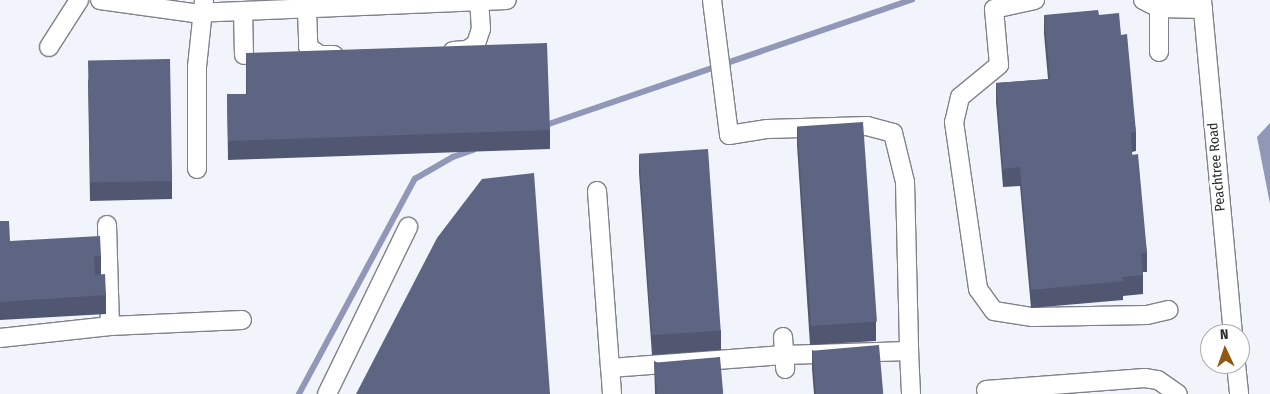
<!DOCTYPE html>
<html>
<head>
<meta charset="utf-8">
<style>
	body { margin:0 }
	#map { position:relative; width:1270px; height:394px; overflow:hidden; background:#f2f4fc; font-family:"Fira Sans Condensed",sans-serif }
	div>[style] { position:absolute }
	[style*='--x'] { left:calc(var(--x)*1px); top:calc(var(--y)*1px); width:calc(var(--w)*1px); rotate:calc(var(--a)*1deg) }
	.water>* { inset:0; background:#9198b7 }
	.stream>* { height:5.5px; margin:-2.75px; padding:0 2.75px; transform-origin:2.75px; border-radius:2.75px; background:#9198b7 }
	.roads { filter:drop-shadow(1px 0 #808289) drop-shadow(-1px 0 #808289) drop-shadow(0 1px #808289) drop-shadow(0 -1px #808289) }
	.minor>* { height:18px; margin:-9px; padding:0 9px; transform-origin:9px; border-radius:9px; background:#fff }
	.wall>* { inset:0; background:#515770 }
	.building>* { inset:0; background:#5e6582; transform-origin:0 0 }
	span { translate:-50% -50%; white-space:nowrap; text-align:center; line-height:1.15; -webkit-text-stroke:5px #fff; paint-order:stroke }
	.street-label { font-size:14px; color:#2d2e31 }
	.north { position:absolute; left:1200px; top:324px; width:50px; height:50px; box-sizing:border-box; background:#fff; border:1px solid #ababad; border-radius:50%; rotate:357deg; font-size:14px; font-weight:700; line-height:20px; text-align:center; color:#2d2e31 }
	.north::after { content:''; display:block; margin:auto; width:18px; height:22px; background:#915813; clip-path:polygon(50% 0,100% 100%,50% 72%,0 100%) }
</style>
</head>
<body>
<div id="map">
	<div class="water">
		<i style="clip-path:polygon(1270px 123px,1270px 204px,1257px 137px)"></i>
	</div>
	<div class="stream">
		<i style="--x:543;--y:126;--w:390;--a:-18.9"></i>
		<i style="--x:299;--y:394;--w:244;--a:-61.7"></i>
		<i style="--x:415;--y:179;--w:44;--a:-30.1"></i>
		<i style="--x:453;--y:157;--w:21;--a:-19"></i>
	</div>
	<div class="roads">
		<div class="minor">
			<i style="--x:100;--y:0;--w:95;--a:7.9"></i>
			<i style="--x:194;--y:13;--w:313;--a:-2.4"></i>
			<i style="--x:712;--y:0;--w:136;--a:82.8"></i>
			<i style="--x:729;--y:135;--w:39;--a:-9"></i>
			<i style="--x:768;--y:129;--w:99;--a:-1.7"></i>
			<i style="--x:867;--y:126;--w:27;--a:15"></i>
			<i style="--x:893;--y:133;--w:50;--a:76.2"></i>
			<i style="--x:905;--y:182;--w:169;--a:88.6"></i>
			<i style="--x:1035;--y:0;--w:42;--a:167.6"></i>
			<i style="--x:994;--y:9;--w:56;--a:84.9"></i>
			<i style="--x:999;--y:65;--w:50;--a:140.6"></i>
			<i style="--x:960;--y:97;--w:26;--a:103"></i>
			<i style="--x:954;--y:122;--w:169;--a:81.8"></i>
			<i style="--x:978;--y:289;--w:27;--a:54"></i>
			<i style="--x:994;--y:311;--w:39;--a:9"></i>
			<i style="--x:1033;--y:317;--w:114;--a:-1"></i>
			<i style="--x:1147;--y:315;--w:22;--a:-13"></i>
			<i style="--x:1143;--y:0;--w:18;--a:27"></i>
			<i style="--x:1202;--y:0;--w:335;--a:84.7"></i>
			<i style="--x:307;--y:9;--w:38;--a:88"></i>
			<i style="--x:308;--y:47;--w:14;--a:34"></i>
			<i style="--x:320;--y:55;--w:14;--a:0"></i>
			<i style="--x:243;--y:11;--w:44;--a:88.7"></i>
			<i style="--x:49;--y:47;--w:56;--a:-57.4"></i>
			<i style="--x:453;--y:51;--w:14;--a:-4"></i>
			<i style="--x:467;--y:50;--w:11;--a:-34"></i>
			<i style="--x:476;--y:44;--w:16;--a:-72"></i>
			<i style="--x:481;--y:29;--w:28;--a:-94"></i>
			<i style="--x:1159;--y:52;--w:44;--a:-90"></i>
			<i style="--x:1159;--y:8;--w:44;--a:1.3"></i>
			<i style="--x:197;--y:169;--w:102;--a:-90"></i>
			<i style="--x:197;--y:67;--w:67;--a:-84"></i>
			<i style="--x:597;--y:191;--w:177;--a:85.8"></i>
			<i style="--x:107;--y:225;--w:101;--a:88.3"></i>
			<i style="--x:783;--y:337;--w:32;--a:86"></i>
			<i style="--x:0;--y:338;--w:111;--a:-6.2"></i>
			<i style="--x:110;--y:326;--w:132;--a:-2.6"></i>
			<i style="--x:1236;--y:364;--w:30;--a:84"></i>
			<i style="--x:986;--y:390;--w:159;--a:-4.3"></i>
			<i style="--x:1145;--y:378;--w:13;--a:9"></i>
			<i style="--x:1158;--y:380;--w:24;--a:35"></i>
			<i style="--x:327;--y:394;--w:186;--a:-64.1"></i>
			<i style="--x:612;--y:394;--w:26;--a:-94"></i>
			<i style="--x:610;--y:368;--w:174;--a:-4.3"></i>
			<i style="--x:784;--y:355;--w:125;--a:-1.8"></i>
			<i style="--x:909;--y:351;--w:43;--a:87.3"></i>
		</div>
	</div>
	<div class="wall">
		<i style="clip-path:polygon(1044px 15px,1099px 15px,1121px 35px,1136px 132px,1136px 151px,1132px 152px,1147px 253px,1147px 272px,1143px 272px,1143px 294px,1123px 296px,1123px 300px,1031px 308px,1020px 186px,1003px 187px,996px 102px,996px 83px,1048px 79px,1044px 34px)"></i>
		<i style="clip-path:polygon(246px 53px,550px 130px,550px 149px,228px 160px,227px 94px,246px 94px)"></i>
		<i style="clip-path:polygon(88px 79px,172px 181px,172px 199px,90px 201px)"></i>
		<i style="clip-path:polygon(797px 126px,876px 322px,876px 341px,810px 345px,797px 145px)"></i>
		<i style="clip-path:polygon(639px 154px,721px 331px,721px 350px,652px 355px,639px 173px)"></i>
		<i style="clip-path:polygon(0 221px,10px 241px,101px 256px,101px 274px,106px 295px,106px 314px,0 320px)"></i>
		<i style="clip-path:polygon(812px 350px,883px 394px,814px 394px,812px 369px)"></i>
		<i style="clip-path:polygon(654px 361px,723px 394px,655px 394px)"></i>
	</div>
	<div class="building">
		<i style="clip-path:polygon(1098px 10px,1099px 15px,1119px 13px,1121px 35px,1127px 34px,1136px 132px,1131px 133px,1132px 155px,1138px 154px,1147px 253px,1141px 253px,1143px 275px,1123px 277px,1123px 281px,1031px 290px,1020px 167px,1003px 169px,996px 83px,1050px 79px,1044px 15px)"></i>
		<i style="clip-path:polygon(547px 43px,550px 130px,228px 141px,227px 94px,247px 94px,246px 53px)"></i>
		<i style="left:170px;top:59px;width:122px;height:82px;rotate:89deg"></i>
		<i style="left:863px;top:122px;width:200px;height:66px;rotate:86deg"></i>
		<i style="left:708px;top:149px;width:182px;height:69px;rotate:86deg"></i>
		<i style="clip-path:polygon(534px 173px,550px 394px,356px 394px,437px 238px,482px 179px)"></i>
		<i style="clip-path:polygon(0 221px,9px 221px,10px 241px,100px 236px,101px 256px,94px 256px,95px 275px,105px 274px,106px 295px,0 302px)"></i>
		<i style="left:879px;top:345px;width:49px;height:67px;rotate:85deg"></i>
		<i style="left:720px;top:357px;width:37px;height:66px;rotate:85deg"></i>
	</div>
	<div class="street-label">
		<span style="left:1217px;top:167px;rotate:-95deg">Peachtree Road</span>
	</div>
	<div class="north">N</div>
</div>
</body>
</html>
